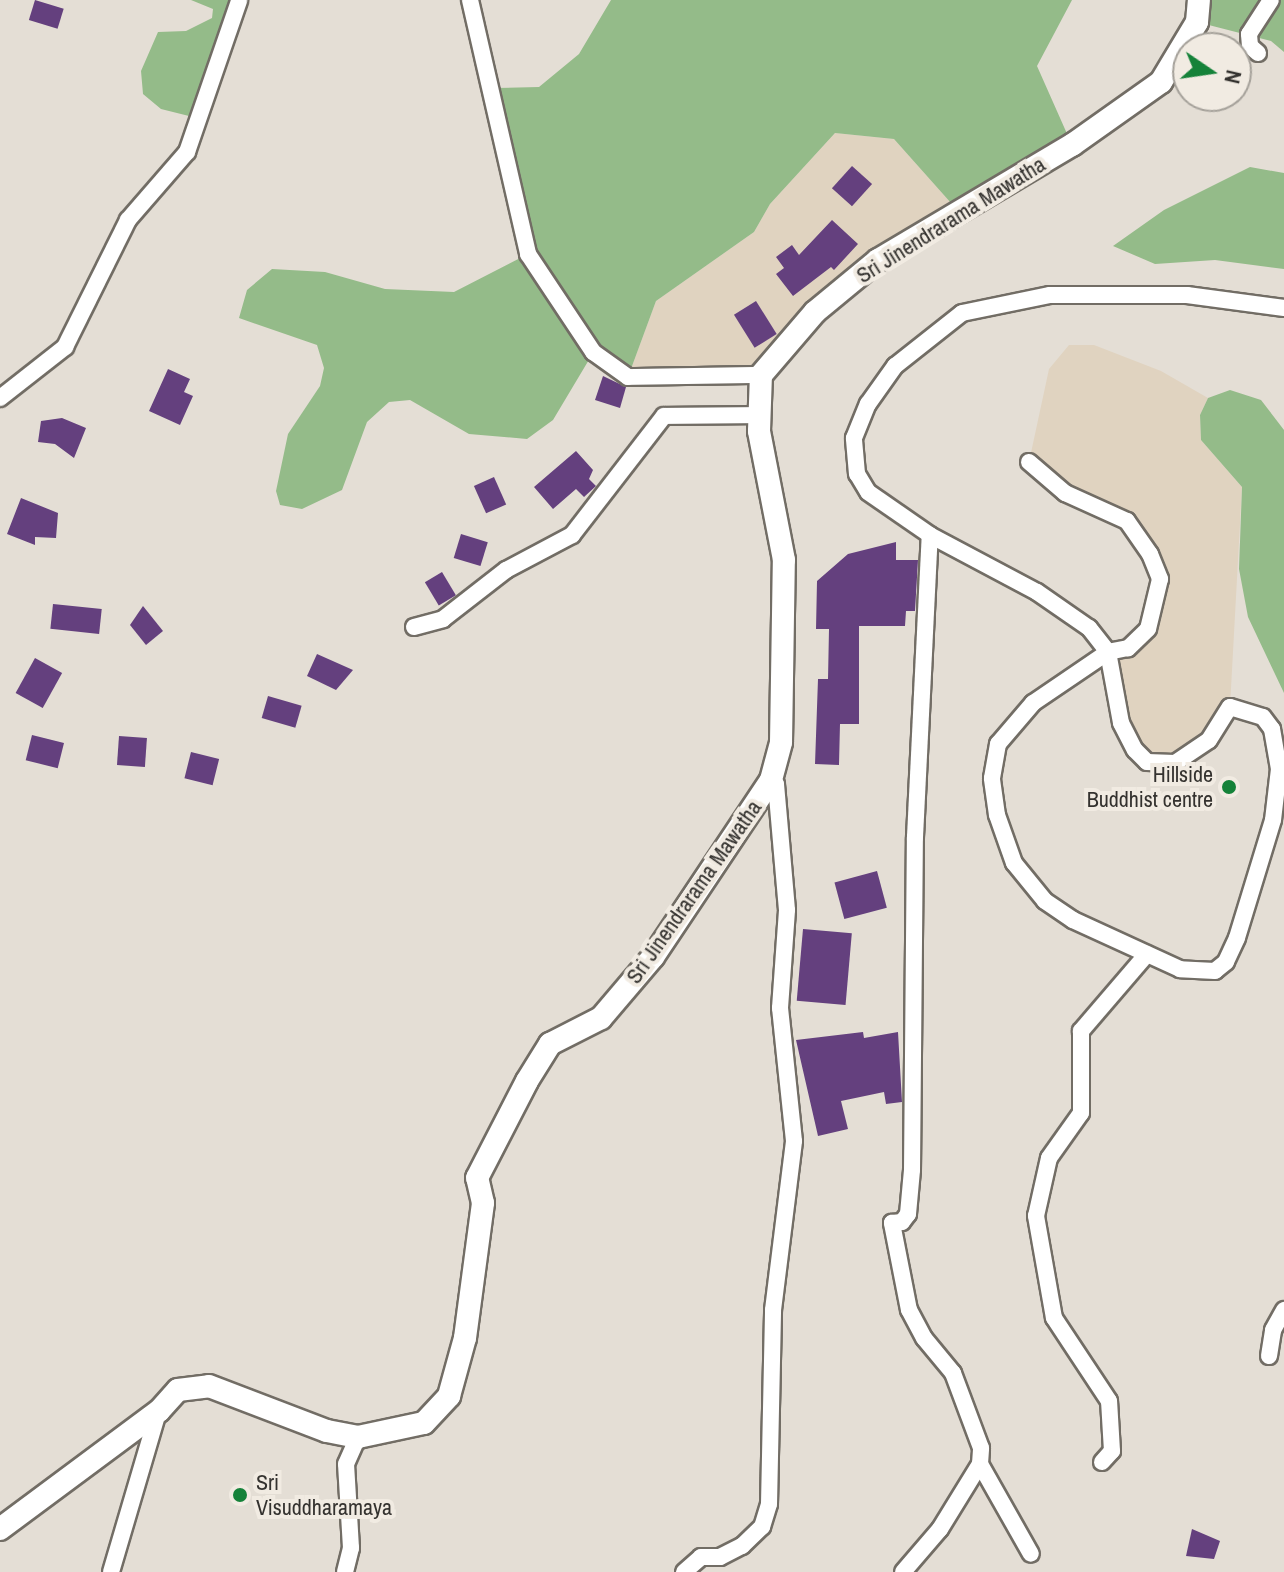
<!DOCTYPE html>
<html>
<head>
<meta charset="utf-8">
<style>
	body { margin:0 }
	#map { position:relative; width:1284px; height:1572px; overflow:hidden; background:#e4ded5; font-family:"Archivo Narrow",sans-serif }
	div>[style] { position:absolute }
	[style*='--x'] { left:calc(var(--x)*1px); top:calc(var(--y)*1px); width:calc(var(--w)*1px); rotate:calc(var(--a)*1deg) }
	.commercial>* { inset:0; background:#e0d3c0 }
	.green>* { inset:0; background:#94bb89 }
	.building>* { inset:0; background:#64407e; transform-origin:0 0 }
	.roads { filter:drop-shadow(2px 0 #726d65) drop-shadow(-2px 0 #726d65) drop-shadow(0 2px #726d65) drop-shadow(0 -2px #726d65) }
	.street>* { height:16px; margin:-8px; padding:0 8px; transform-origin:8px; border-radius:8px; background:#fff }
	.secondary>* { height:22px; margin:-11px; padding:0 11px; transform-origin:11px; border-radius:11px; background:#fff }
	.dots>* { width:22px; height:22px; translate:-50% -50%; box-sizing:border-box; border:4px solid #f1ebe2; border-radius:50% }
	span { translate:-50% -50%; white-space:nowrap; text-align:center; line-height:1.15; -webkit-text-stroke:8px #f1ebe2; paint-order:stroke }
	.street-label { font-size:22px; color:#34322f }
	.poi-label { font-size:22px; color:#34322f }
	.right { translate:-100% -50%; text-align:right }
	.left { translate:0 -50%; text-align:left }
	.north { position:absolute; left:1172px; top:32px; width:80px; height:80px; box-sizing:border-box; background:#f1ebe2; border:2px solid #a5a19a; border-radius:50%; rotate:103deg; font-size:22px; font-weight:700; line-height:32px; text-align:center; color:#34322f }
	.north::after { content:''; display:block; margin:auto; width:28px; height:36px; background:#158239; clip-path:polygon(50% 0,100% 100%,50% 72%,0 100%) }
</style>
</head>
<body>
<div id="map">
	<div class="commercial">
		<i style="clip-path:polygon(835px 133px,894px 139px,959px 212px,878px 260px,761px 375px,628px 377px,656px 301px,754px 232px,770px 204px)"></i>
		<i style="clip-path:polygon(1069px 345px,1094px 345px,1161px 371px,1208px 398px,1200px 415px,1201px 440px,1242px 487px,1230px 707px,1175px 763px,1135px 750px,1108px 652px,1148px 629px,1160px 579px,1127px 521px,1029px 462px,1049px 369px)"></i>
	</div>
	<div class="green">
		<i style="clip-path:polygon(191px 0,237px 0,200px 127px,189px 116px,161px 109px,143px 94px,141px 71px,158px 32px,186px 31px,212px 18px,213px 9px)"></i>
		<i style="clip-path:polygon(611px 0,1072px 0,1037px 66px,1072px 145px,959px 212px,894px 139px,835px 133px,770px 204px,754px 232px,656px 301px,628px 377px,593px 353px,553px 420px,527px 439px,469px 434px,410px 400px,389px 402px,367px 422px,342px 490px,302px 509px,280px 505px,276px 491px,288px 434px,320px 386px,324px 368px,317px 345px,239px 318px,247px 290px,272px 269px,325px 272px,385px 289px,454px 292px,528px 254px,494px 88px,539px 87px,579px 54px)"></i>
		<i style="clip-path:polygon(1199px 0,1284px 0,1284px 52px,1271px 41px,1197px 22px)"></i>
		<i style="clip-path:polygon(1250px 167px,1284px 173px,1284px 269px,1215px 260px,1155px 264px,1113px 246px,1164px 210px)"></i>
		<i style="clip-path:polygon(1230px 390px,1261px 400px,1284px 430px,1284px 693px,1248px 617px,1239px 569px,1242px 487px,1201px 440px,1200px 415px,1208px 398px)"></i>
	</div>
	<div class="building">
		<i style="left:35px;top:0;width:30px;height:21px;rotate:17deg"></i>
		<i style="left:852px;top:166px;width:27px;height:30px;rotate:42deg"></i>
		<i style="clip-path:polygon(832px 220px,858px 244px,834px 270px,831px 267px,793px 296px,776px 274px,784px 268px,776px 257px,792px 245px,799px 255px)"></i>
		<i style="left:756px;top:301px;width:39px;height:26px;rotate:58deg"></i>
		<i style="clip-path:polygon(168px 369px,190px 379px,184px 392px,193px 396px,180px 425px,149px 411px)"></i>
		<i style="clip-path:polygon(603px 376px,626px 387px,620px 408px,595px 400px)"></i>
		<i style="clip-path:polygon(62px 418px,86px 428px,74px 458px,55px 444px,38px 442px,41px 421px)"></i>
		<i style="clip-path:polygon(576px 451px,593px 470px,589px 479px,596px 486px,584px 497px,576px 489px,553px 509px,534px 487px)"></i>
		<i style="left:494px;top:477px;width:30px;height:22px;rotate:66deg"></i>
		<i style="clip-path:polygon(21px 498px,58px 513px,56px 538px,35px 537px,35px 545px,7px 534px)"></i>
		<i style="left:461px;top:534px;width:28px;height:25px;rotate:17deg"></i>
		<i style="clip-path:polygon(896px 542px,896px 560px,918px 560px,915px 611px,906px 611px,905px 626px,859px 626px,859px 724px,840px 724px,839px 765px,815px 764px,818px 679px,828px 679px,829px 629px,816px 629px,817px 581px,848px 554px)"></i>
		<i style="left:442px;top:572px;width:27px;height:20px;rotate:59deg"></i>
		<i style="left:53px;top:604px;width:49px;height:25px;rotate:6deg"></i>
		<i style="clip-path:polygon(143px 606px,163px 631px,146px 645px,130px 625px)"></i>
		<i style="clip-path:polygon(317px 654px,353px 670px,336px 690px,307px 676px)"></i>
		<i style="left:35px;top:658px;width:31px;height:40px;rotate:29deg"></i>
		<i style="left:268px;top:696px;width:35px;height:23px;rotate:16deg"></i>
		<i style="left:32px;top:735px;width:33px;height:26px;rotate:14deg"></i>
		<i style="left:119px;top:736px;width:28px;height:29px;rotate:4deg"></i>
		<i style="left:191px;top:752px;width:29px;height:27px;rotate:14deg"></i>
		<i style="left:877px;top:871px;width:38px;height:44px;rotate:75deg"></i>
		<i style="left:803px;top:929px;width:49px;height:72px;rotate:5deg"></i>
		<i style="clip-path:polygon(863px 1032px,864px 1038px,898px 1032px,902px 1102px,886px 1104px,884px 1092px,841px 1101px,848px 1129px,818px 1136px,796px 1040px)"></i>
		<i style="clip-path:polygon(1192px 1529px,1220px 1541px,1214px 1559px,1186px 1556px)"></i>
	</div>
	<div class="roads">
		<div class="street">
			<i style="--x:470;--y:0;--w:261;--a:77.1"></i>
			<i style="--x:528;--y:254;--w:118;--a:56.4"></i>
			<i style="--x:593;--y:352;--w:43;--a:35.5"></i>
			<i style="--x:628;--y:377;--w:133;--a:-0.9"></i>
			<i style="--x:1258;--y:53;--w:11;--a:-139"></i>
			<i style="--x:1250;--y:46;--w:12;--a:-95"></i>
			<i style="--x:1249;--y:34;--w:40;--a:-57.1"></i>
			<i style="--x:0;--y:398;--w:83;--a:-38.1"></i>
			<i style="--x:65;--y:347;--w:142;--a:-63.6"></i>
			<i style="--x:128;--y:220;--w:90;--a:-49.1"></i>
			<i style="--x:187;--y:152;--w:160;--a:-71"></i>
			<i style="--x:1029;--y:462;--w:48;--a:40.7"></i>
			<i style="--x:1065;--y:493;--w:68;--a:24.3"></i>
			<i style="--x:1127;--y:521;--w:40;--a:55.1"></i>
			<i style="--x:1150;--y:554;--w:27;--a:68"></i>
			<i style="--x:1160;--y:579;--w:51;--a:103.5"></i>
			<i style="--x:1148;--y:629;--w:28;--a:136"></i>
			<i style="--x:1128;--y:648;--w:20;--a:169"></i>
			<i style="--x:1108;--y:652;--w:72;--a:79.6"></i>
			<i style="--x:1121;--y:723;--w:30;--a:63"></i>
			<i style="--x:1135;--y:750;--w:17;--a:45"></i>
			<i style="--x:1147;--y:762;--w:28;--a:2"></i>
			<i style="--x:1175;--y:763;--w:41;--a:-34.1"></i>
			<i style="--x:1209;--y:740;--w:39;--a:-58"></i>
			<i style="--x:1230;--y:707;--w:34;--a:17"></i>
			<i style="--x:1263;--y:717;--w:15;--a:53"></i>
			<i style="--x:1272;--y:729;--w:41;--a:80.1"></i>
			<i style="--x:1279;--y:769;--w:51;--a:96.7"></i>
			<i style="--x:1273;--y:820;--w:123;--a:107"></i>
			<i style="--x:1237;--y:938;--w:26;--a:115"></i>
			<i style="--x:1226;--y:962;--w:14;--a:141"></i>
			<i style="--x:1215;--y:971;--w:35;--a:-177"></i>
			<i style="--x:1180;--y:969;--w:118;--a:-155.4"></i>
			<i style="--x:1073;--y:920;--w:34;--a:-146"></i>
			<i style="--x:1045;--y:901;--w:49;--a:-129.2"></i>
			<i style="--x:1014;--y:863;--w:51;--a:-109.5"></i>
			<i style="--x:997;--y:815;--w:37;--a:-98"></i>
			<i style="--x:992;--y:778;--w:35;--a:-80"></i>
			<i style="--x:998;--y:744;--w:54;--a:-49.5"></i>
			<i style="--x:1033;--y:703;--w:91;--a:-34.2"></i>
			<i style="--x:1108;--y:652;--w:31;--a:-128"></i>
			<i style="--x:1089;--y:628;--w:63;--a:-145.3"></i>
			<i style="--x:1037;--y:592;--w:121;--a:-152"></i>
			<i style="--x:930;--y:535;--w:75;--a:-145.3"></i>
			<i style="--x:868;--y:492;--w:21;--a:-121"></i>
			<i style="--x:857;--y:474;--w:36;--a:-95"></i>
			<i style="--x:854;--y:438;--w:37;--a:-68"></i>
			<i style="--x:868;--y:404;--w:47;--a:-54.6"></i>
			<i style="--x:895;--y:366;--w:85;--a:-38.3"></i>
			<i style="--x:962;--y:313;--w:90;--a:-11.6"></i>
			<i style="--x:1050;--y:295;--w:137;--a:0"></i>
			<i style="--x:1187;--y:295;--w:98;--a:7.6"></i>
			<i style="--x:414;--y:627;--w:30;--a:-15"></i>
			<i style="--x:443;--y:619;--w:80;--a:-37.9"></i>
			<i style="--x:506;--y:570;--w:75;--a:-27.9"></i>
			<i style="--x:572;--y:535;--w:150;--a:-52.3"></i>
			<i style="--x:664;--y:416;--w:95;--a:-0.6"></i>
			<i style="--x:1269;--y:1356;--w:26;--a:-81"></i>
			<i style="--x:1273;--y:1330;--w:23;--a:-61"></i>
			<i style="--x:1102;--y:1462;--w:15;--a:-48"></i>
			<i style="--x:1112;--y:1451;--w:50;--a:-93.4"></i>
			<i style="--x:1109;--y:1401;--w:100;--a:-123.5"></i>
			<i style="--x:1054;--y:1318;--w:104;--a:-100"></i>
			<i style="--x:1036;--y:1216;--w:59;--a:-77.4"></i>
			<i style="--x:1049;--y:1158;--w:55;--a:-54.6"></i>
			<i style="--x:1081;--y:1113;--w:82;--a:-90"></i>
			<i style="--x:1081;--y:1031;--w:101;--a:-49.4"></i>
			<i style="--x:980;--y:1464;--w:103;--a:60.5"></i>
			<i style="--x:111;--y:1572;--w:167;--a:-73.6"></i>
			<i style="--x:345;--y:1572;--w:25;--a:-76"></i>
			<i style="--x:351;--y:1548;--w:84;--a:-93.4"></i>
			<i style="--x:346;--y:1464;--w:30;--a:-66"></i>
			<i style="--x:684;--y:1572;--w:23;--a:-41"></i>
			<i style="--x:701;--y:1557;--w:19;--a:0"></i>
			<i style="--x:720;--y:1557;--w:25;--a:-27"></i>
			<i style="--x:742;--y:1546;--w:28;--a:-44"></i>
			<i style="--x:762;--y:1527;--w:24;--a:-73"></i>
			<i style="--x:769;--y:1504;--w:194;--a:-88.8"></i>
			<i style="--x:773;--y:1310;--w:170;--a:-82.9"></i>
			<i style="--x:794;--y:1141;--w:134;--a:-96"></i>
			<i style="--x:780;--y:1008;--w:98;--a:-85.9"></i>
			<i style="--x:787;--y:910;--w:126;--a:-95"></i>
			<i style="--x:776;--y:784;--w:6;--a:-141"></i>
			<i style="--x:903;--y:1572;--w:57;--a:-49.3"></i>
			<i style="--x:940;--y:1529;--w:76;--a:-58.4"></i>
			<i style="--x:980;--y:1464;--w:16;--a:-86"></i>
			<i style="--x:981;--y:1448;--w:80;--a:-110.5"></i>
			<i style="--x:953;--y:1373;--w:45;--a:-129.6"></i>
			<i style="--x:924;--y:1338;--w:32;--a:-118"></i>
			<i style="--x:909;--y:1310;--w:89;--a:-101.1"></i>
			<i style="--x:892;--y:1223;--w:10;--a:-6"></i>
			<i style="--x:902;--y:1222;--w:10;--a:-53"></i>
			<i style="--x:908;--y:1214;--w:44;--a:-84.8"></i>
			<i style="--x:912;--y:1170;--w:333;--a:-89.5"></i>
			<i style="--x:915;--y:837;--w:302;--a:-87.2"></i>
		</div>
		<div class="secondary">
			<i style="--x:0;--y:1529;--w:198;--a:-36.6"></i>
			<i style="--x:159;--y:1411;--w:28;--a:-48"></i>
			<i style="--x:178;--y:1390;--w:31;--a:-7"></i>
			<i style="--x:209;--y:1386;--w:126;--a:20.9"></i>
			<i style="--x:327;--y:1431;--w:32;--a:11"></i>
			<i style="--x:358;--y:1437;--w:67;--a:-12"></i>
			<i style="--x:424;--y:1423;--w:37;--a:-47"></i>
			<i style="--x:449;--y:1396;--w:60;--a:-74.6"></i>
			<i style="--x:465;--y:1338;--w:136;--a:-82.4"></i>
			<i style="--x:483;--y:1203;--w:26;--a:-103"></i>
			<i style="--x:477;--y:1178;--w:109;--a:-62.7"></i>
			<i style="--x:527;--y:1081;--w:44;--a:-58.1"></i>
			<i style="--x:550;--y:1044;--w:57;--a:-27"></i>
			<i style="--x:601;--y:1018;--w:80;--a:-49.6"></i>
			<i style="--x:653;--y:957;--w:213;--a:-56.3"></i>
			<i style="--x:771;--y:780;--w:39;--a:-75"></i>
			<i style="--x:781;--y:742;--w:182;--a:-89.1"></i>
			<i style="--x:784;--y:560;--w:131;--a:-101"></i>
			<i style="--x:759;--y:431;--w:56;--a:-88"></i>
			<i style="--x:761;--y:375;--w:83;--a:-49.4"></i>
			<i style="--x:815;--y:312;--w:82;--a:-39.5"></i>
			<i style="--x:878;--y:260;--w:226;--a:-30.7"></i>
			<i style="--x:1072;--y:145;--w:109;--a:-35.3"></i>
			<i style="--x:1161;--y:82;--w:70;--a:-59"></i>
			<i style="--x:1197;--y:22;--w:22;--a:-85"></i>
		</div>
	</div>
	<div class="dots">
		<i style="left:1229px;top:787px;background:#158239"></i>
		<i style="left:240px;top:1495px;background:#158239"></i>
	</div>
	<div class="street-label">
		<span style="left:951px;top:220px;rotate:-32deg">Sri Jinendrarama Mawatha</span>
		<span style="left:694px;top:892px;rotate:-55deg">Sri Jinendrarama Mawatha</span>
	</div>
	<div class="poi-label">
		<span class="right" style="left:1213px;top:787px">Hillside<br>Buddhist centre</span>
		<span class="left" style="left:256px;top:1495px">Sri<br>Visuddharamaya</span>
	</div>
	<div class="north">N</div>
</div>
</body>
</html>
